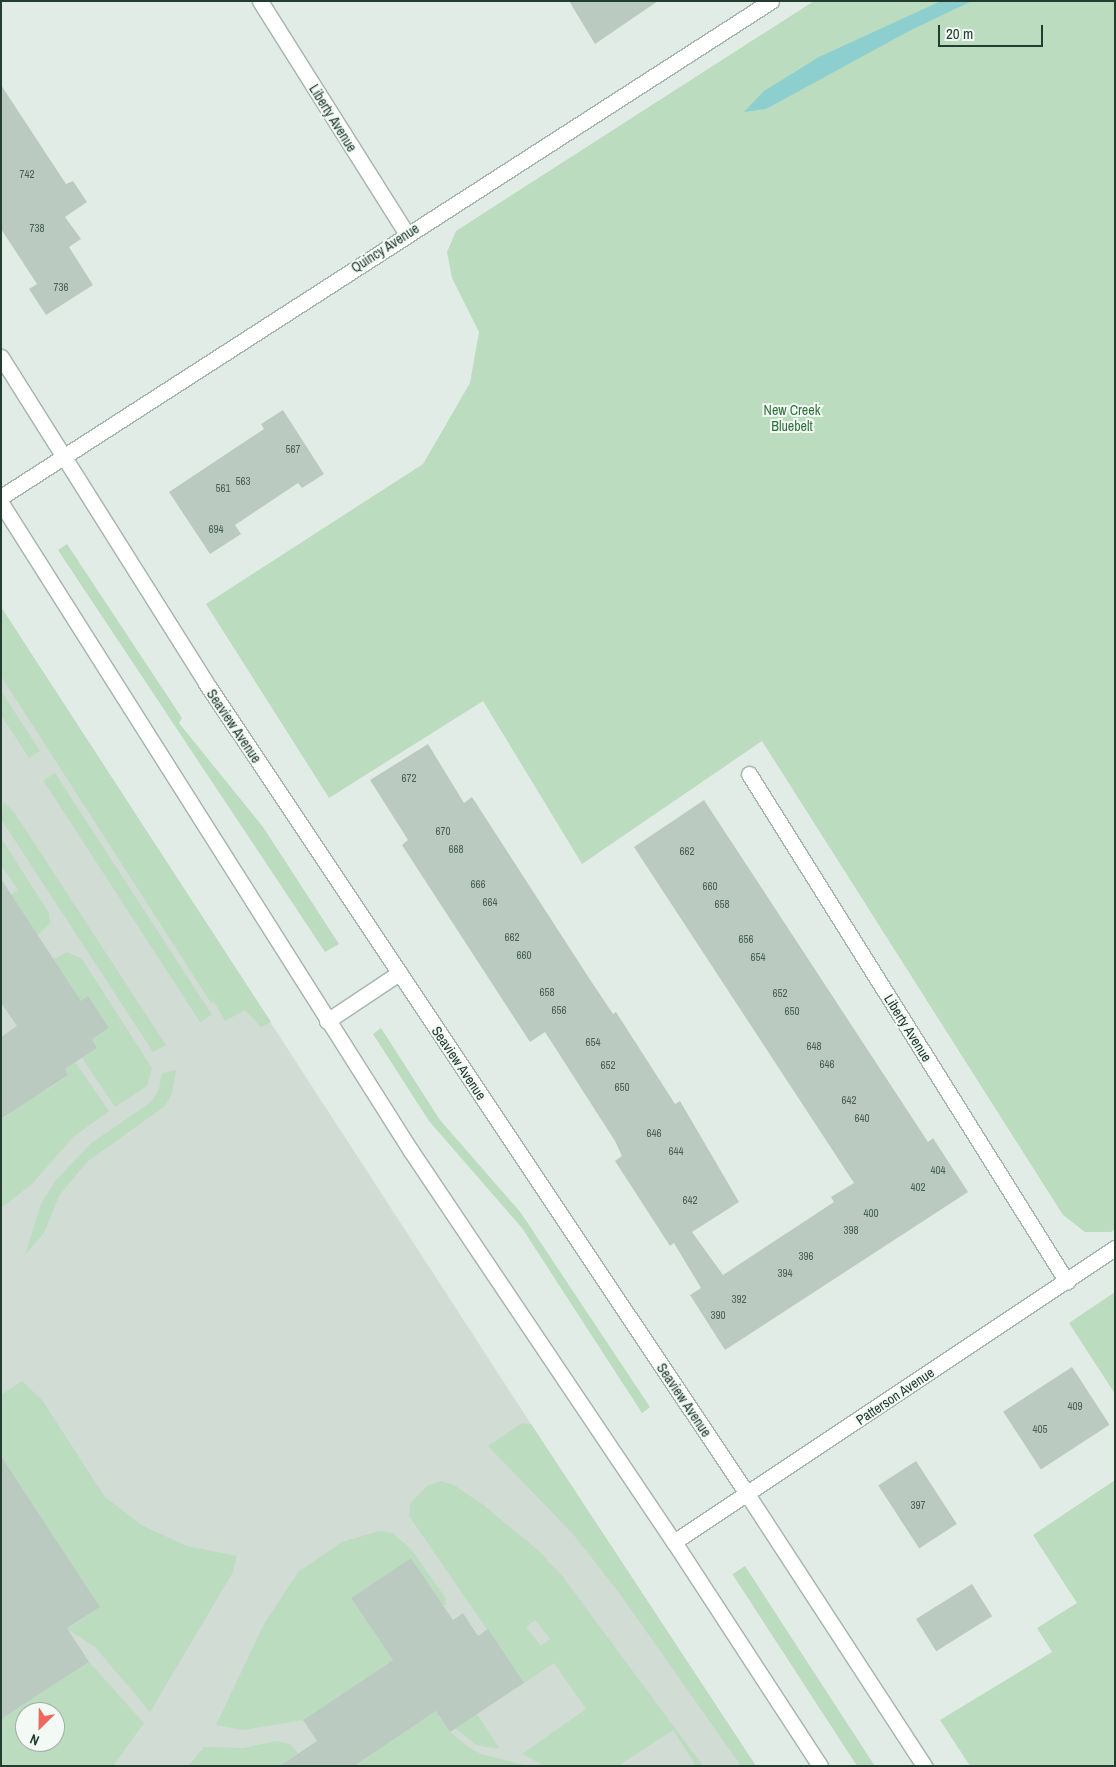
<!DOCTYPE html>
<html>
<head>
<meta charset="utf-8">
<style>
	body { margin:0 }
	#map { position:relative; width:1116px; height:1767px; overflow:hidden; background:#e2ece6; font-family:"Archivo Narrow",sans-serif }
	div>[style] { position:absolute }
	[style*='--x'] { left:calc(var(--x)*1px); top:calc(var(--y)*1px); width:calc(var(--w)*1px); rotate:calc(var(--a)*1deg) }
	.built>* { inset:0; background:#d1dcd5 }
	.green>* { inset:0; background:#bcdcbf; transform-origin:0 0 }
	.water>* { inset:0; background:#8ccfce }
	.building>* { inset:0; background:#bbcac1; transform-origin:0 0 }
	.roads { filter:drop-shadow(1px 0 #a5b4ac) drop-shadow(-1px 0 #a5b4ac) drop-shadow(0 1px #a5b4ac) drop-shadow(0 -1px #a5b4ac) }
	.minor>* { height:15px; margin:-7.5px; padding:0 7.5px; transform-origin:7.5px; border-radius:7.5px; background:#fff }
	span { translate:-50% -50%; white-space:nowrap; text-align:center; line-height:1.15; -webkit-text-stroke:4px #f3f9f5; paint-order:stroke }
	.number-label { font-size:11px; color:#496055 }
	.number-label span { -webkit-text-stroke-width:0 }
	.street-label { font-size:14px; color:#233d31 }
	.park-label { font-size:14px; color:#2e723d }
	.frame { position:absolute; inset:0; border:2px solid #233d31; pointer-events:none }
	.north { position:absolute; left:15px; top:1702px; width:50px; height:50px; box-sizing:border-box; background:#f3f9f5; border:1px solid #a0aea7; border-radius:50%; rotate:203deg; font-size:14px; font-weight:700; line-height:20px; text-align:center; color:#233d31 }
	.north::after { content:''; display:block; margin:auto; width:18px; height:22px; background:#ed695f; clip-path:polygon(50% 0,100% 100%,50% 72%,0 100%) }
	.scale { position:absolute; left:938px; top:25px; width:105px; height:22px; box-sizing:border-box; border:2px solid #233d31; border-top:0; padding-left:6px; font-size:15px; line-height:18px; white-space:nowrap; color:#233d31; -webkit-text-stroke:4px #f3f9f5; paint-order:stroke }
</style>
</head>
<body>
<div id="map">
	<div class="built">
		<i style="clip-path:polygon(evenodd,1px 607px,531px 1424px,756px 1766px,1px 1766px,1px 607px,25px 1712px,55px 1712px,55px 1742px,25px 1742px,25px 1712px)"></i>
	</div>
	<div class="green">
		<i style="clip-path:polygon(814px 1px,1115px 1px,1115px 1229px,1111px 1232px,1085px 1232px,1063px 1215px,762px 741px,582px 864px,483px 701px,329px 798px,206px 604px,423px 464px,470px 383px,479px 332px,452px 278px,447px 252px,456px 231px)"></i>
		<i style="clip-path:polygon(67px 544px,182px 718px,179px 723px,263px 827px,339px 944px,325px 952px,58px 550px)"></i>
		<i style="clip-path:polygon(1px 607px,271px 1022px,261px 1027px,245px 1010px,225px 1021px,214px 1002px,211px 1003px,1px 676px)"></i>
		<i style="clip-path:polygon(1px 691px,40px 751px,29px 758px,1px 715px)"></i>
		<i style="left:55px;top:773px;width:288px;height:14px;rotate:57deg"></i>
		<i style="clip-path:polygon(4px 802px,14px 812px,166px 1045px,153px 1052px,1px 819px)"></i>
		<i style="clip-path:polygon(1px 838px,49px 913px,50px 923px,34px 939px,1px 901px,18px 890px,1px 865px)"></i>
		<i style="clip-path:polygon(67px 952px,82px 959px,152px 1068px,147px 1086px,115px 1107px,82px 1058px,97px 1048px,92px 1039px,109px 1028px,88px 996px,71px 1008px,49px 962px)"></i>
		<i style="clip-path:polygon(381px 1028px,440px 1120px,521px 1213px,650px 1407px,642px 1413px,522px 1228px,429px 1121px,373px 1034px)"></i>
		<i style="clip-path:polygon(75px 1062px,109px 1111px,73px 1137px,32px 1184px,1px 1208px,1px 1114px,4px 1118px,25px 1103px,22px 1097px,43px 1084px,47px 1090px,68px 1075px,65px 1069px)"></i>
		<i style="clip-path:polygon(176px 1070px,172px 1093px,165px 1106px,87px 1162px,59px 1196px,44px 1233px,25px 1255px,41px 1204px,56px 1180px,90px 1144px,151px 1102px,159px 1089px,162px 1073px)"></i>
		<i style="clip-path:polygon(1115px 1292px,1115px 1394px,1069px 1323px)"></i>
		<i style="clip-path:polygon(22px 1381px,42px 1400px,105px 1497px,143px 1526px,187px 1546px,237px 1556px,232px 1574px,150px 1712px,95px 1647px,67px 1629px,100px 1607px,1px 1456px,1px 1395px)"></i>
		<i style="clip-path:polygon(522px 1423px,531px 1424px,756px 1766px,741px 1766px,620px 1594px,573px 1534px,488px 1446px)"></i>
		<i style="clip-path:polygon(1115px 1480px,1115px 1766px,970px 1766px,940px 1720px,1052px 1652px,1037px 1628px,1077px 1603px,1033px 1535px)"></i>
		<i style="clip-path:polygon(evenodd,442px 1481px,454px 1485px,482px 1504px,539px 1551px,563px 1577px,703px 1766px,696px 1766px,673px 1730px,618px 1766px,545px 1766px,522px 1754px,586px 1709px,554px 1663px,524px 1683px,409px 1516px,410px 1504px,415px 1498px,427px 1486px,442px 1481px,535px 1620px,550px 1639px,541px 1646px,526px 1627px,535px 1620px)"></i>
		<i style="clip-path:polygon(379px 1531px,392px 1533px,410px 1548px,445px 1597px,446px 1605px,443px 1605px,411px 1558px,351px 1598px,382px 1644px,400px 1655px,303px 1720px,243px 1730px,216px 1725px,264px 1624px,298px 1572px,342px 1542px)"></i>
		<i style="left:745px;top:1566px;width:239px;height:15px;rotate:57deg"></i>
		<i style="clip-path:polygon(evenodd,89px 1662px,144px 1723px,113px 1766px,1px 1766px,1px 1719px,89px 1662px,25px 1712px,55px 1712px,55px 1742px,25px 1742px,25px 1712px)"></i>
		<i style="clip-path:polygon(436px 1711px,450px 1732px,468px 1747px,481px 1754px,528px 1766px,354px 1766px)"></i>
		<i style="clip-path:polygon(477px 1714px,500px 1749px,476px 1745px,455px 1728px)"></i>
		<i style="clip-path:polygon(275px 1741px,290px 1744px,309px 1766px,188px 1766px,204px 1747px,244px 1748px)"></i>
	</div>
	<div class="water">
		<i style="clip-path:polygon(941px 1px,972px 1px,909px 31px,766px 109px,744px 112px,764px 91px,819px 57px)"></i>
	</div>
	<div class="building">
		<i style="clip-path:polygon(569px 1px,658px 1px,595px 44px)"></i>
		<i style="clip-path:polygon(1px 85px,66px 184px,73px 181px,87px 202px,65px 217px,81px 239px,69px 247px,93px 285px,46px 315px,29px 289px,37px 284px,1px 229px)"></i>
		<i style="clip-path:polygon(283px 410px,324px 474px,302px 488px,298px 483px,235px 525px,241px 534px,210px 554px,169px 492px,264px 429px,261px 424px)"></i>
		<i style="clip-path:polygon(428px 744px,464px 803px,472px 797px,589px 978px,613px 1014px,616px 1012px,675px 1104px,680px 1101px,739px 1202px,692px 1232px,723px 1275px,834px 1202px,831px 1197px,854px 1183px,634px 847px,704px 800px,928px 1142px,933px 1138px,968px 1192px,725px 1350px,690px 1295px,701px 1288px,674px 1243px,670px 1246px,615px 1161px,622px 1156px,615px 1141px,545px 1032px,530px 1042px,402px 845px,408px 840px,370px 780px)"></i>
		<i style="clip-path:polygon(1px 879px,81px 1001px,88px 996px,109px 1028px,92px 1039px,97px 1048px,65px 1069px,68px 1075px,1px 1119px,1px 1037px,17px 1026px,1px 1003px)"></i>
		<i style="left:1072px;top:1367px;width:69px;height:82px;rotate:57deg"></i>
		<i style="clip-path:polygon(1px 1456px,100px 1607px,67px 1628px,89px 1662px,1px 1719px)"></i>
		<i style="left:916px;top:1461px;width:75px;height:45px;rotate:57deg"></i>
		<i style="clip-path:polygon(411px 1558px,453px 1620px,463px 1613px,478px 1636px,488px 1629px,524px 1683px,450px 1732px,436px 1711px,354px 1766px,280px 1766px,317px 1741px,303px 1720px,393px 1660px,351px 1598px)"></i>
		<i style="left:972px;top:1584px;width:38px;height:66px;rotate:58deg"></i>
	</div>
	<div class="roads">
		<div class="minor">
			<i style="--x:260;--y:1;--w:275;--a:57.8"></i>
			<i style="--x:1;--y:357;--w:385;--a:57.8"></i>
			<i style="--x:206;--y:683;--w:975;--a:56.29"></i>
			<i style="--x:747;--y:1494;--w:325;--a:56.9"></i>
			<i style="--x:1;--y:497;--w:916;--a:-32.79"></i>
			<i style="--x:1;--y:503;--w:767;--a:57.68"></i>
			<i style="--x:411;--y:1151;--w:471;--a:56.1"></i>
			<i style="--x:674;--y:1542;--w:267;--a:56.9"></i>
			<i style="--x:749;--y:774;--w:599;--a:57.95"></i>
			<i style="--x:327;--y:1021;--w:87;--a:-33.7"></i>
			<i style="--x:674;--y:1542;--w:530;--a:-33.69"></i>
		</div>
	</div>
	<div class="number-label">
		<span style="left:27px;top:174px">742</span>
		<span style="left:37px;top:228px">738</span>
		<span style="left:61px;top:287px">736</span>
		<span style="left:293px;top:449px">567</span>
		<span style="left:243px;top:481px">563</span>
		<span style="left:223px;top:488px">561</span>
		<span style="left:216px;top:529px">694</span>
		<span style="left:409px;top:778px">672</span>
		<span style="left:443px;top:831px">670</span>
		<span style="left:456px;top:849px">668</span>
		<span style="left:687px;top:851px">662</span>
		<span style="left:478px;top:884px">666</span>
		<span style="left:710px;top:886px">660</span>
		<span style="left:490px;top:902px">664</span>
		<span style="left:722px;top:904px">658</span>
		<span style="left:512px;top:937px">662</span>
		<span style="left:746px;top:939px">656</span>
		<span style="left:524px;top:955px">660</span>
		<span style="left:758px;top:957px">654</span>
		<span style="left:547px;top:992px">658</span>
		<span style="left:780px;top:993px">652</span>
		<span style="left:559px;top:1010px">656</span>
		<span style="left:792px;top:1011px">650</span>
		<span style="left:593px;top:1042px">654</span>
		<span style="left:814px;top:1046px">648</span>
		<span style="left:827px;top:1064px">646</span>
		<span style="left:608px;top:1065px">652</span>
		<span style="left:622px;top:1087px">650</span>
		<span style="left:849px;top:1100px">642</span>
		<span style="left:862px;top:1118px">640</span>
		<span style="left:654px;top:1133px">646</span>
		<span style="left:676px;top:1151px">644</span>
		<span style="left:938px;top:1170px">404</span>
		<span style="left:918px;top:1187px">402</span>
		<span style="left:690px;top:1200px">642</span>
		<span style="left:871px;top:1213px">400</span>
		<span style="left:851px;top:1230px">398</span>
		<span style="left:806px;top:1256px">396</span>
		<span style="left:785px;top:1273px">394</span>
		<span style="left:739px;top:1299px">392</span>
		<span style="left:718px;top:1315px">390</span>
		<span style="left:1075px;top:1406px">409</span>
		<span style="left:1040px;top:1429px">405</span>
		<span style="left:918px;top:1505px">397</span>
	</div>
	<div class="street-label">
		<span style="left:333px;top:118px;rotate:58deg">Liberty Avenue</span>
		<span style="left:385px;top:248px;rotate:-33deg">Quincy Avenue</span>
		<span style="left:234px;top:726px;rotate:56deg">Seaview Avenue</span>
		<span style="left:908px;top:1028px;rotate:58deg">Liberty Avenue</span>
		<span style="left:459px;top:1063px;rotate:56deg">Seaview Avenue</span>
		<span style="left:895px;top:1396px;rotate:-34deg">Patterson Avenue</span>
		<span style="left:684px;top:1400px;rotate:56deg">Seaview Avenue</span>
	</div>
	<div class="park-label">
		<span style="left:792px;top:418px">New Creek<br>Bluebelt</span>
	</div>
	<div class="frame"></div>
	<div class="north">N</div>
	<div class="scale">20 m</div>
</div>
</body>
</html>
